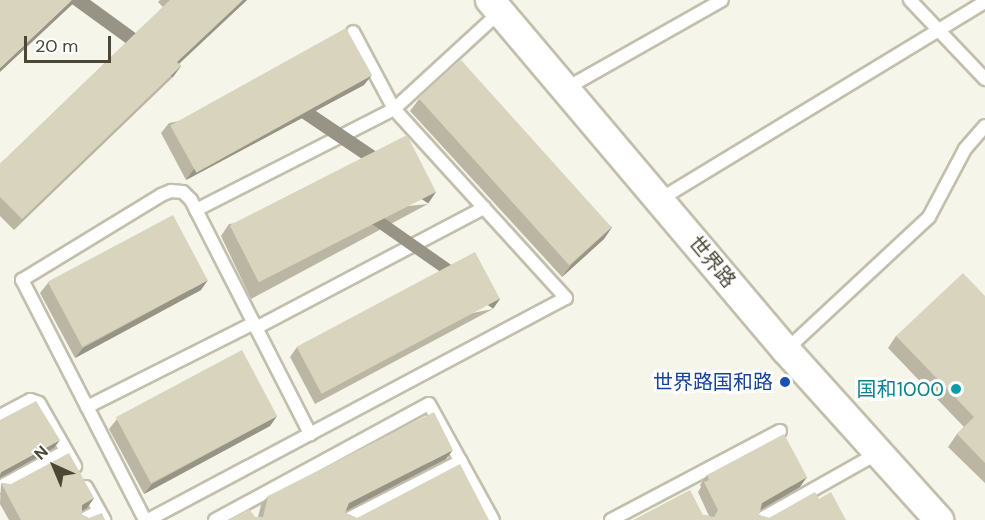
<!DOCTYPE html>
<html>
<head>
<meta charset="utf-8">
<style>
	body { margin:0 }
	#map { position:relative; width:985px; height:520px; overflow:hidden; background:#f6f5ea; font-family:"DM Sans","Noto Sans SC",sans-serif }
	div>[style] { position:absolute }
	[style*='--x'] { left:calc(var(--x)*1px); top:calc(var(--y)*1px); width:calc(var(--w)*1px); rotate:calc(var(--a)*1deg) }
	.roads { filter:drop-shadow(2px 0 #c2bfac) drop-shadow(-2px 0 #c2bfac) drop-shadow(0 2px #c2bfac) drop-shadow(0 -2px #c2bfac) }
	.service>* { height:12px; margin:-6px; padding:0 6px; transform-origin:6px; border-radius:6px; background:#fff }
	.tertiary>* { height:28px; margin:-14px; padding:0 14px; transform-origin:14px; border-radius:14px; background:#fff }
	.wall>* { inset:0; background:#bab6a3 }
	.shaded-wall>* { inset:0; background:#979485; transform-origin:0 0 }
	.building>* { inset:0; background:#d8d4be; transform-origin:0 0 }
	.dots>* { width:16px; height:16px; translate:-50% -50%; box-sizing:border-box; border:3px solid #fff; border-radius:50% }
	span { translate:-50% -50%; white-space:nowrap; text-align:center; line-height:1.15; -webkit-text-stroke:6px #fff; paint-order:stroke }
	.street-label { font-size:20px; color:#4a4737 }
	.transit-label { font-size:20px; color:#164399 }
	.right { translate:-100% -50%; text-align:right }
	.culture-label { font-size:20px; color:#0d838f }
	.north { position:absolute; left:24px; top:436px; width:60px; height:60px; -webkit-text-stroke:4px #fff; paint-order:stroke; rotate:316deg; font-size:16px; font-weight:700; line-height:24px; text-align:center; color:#4a4737 }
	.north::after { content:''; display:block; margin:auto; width:21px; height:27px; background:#4a4737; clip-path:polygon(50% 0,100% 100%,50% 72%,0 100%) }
	.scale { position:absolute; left:24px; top:36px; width:87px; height:27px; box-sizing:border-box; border:3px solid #4a4737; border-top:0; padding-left:8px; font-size:18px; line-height:21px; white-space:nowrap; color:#4a4737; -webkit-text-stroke:4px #fff; paint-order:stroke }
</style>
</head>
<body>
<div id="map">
	<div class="roads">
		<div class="service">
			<i style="--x:910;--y:0;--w:109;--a:46.5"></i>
			<i style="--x:565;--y:89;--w:180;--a:-29.5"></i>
			<i style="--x:659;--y:200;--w:381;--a:-31.3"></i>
			<i style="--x:196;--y:210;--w:222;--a:-27"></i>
			<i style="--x:394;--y:109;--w:144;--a:-42.5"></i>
			<i style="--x:256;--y:328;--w:258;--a:-27.8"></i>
			<i style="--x:786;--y:350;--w:195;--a:-42.9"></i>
			<i style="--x:929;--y:217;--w:77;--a:-62.1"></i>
			<i style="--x:965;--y:149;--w:30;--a:-49"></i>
			<i style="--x:87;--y:407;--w:187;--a:-26.7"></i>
			<i style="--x:0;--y:416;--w:34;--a:-28"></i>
			<i style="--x:30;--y:400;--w:9;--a:18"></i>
			<i style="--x:39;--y:403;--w:73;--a:60.3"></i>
			<i style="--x:0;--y:487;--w:75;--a:-28.6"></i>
			<i style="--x:86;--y:487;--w:38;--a:61"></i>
			<i style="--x:82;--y:520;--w:19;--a:-28"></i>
			<i style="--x:145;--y:520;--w:270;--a:-117.1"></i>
			<i style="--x:22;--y:280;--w:163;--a:-31.4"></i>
			<i style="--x:161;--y:195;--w:11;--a:-22"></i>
			<i style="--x:171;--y:191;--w:12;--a:5"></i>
			<i style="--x:183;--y:192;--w:11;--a:45"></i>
			<i style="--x:191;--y:200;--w:263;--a:63"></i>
			<i style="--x:148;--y:520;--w:473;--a:-28"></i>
			<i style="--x:566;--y:298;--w:256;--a:-132.3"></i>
			<i style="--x:394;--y:109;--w:87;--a:-118"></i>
			<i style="--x:215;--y:520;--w:243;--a:-28.5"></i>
			<i style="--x:429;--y:404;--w:132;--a:61.1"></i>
			<i style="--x:346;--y:520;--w:129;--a:-27.2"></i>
			<i style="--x:611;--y:520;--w:191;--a:-27.8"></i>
			<i style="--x:759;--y:520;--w:137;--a:-29.4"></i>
		</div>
		<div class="tertiary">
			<i style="--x:490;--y:0;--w:458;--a:49.8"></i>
			<i style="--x:786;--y:350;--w:229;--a:48"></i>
		</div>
	</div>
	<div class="wall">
		<i style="clip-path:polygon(160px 0,247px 0,179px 64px,181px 66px,173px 77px,14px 230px,0 216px,0 164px,163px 7px,158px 2px)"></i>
		<i style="clip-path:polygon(364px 85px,186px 180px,161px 133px,169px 123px)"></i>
		<i style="clip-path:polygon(419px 99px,612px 227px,604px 239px,562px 277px,410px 111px)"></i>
		<i style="clip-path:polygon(428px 204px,251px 299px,221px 236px,229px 224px)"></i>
		<i style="clip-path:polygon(48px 283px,201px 290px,75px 358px,40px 293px)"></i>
		<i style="clip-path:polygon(985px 296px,985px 483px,948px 447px,957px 434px,964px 427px,888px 348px,896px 336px)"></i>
		<i style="clip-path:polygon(493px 309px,315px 404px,290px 357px,297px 347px)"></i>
		<i style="clip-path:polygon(277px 416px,270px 426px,144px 494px,109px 429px,117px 419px)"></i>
		<i style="clip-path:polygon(446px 459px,346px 511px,345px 513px,357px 518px,255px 517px,258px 517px,261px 505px,268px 496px)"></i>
		<i style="clip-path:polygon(707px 475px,800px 487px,760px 510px,759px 515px,769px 518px,819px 499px,846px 520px,633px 520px,703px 515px,709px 516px,698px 492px,701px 487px,700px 485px)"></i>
		<i style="clip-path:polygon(1px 483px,94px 498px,87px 508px,82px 511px,82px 515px,89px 518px,105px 520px,9px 520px,0 504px)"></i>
	</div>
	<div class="shaded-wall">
		<i style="clip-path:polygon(72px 0,77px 0,0 72px,0 68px)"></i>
		<i style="clip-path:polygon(243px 0,247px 0,169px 73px,177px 62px)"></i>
		<i style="left:181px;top:66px;width:14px;height:221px;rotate:126deg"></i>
		<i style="clip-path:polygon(372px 75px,364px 85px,186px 180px,194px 169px)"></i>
		<i style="left:436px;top:192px;width:14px;height:201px;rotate:124deg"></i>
		<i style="clip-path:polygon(612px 227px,604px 239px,562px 277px,571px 265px)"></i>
		<i style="clip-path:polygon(208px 280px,201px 290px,75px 358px,83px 348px)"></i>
		<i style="left:500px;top:299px;width:12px;height:202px;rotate:125deg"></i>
		<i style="clip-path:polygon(277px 416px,270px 426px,144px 494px,152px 484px)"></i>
		<i style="clip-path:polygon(60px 440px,54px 448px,0 478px,0 474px,1px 472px)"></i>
		<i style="clip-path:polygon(453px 450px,446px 459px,342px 513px,349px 503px)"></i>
		<i style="clip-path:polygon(807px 477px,800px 487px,755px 513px,762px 503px)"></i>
		<i style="clip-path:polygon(94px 498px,87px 508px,75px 515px,82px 505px)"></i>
	</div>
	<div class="building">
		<i style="clip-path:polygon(0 0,72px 0,0 68px)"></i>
		<i style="clip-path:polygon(170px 0,243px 0,177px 62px,181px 66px,22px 219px,0 197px,0 164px)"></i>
		<i style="left:346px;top:28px;width:54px;height:201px;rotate:61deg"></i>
		<i style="left:461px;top:60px;width:225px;height:57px;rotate:48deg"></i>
		<i style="left:407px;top:135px;width:64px;height:199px;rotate:63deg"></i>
		<i style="left:173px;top:215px;width:74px;height:142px;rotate:62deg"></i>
		<i style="left:475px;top:252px;width:53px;height:202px;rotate:62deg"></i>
		<i style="clip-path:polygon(963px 273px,985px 296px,985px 463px,957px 434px,974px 417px,896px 336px)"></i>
		<i style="left:242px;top:350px;width:75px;height:143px;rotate:62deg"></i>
		<i style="clip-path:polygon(36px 401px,60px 440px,1px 472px,0 475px,0 420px)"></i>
		<i style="clip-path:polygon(434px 412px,453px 450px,349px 503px,345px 513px,357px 518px,460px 464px,489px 520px,228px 520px,249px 509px,255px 517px,263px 517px,268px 496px)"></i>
		<i style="clip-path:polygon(784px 434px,807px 477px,762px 503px,759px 515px,769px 518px,815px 492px,819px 499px,831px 492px,846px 520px,633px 520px,690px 490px,703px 515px,714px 517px,718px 510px,704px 482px,709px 480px,707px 475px)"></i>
		<i style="clip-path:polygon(69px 453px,94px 498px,82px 505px,82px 515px,89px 518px,102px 513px,105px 520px,21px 520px,1px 483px,11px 484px)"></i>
	</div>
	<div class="dots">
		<i style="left:785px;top:382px;background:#1a4fb4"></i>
		<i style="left:956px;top:389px;background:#0f9aa8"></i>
	</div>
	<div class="street-label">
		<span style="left:712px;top:262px;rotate:50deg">世界路</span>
	</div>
	<div class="transit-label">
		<span class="right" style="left:773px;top:382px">世界路国和路</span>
	</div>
	<div class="culture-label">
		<span class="right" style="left:944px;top:389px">国和1000</span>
	</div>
	<div class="north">N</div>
	<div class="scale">20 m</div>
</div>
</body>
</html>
